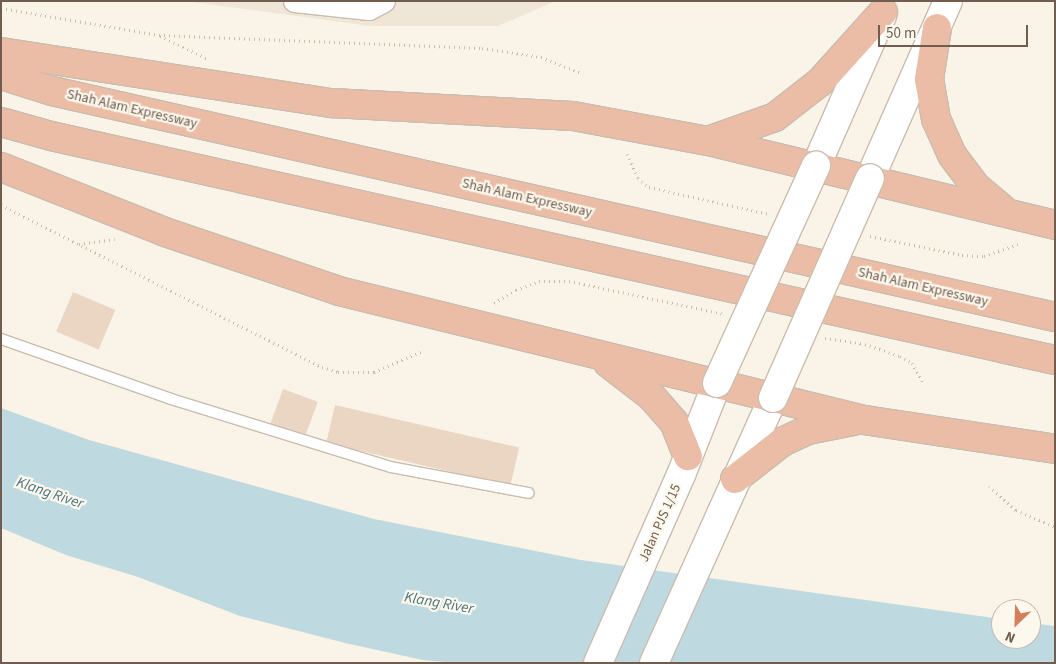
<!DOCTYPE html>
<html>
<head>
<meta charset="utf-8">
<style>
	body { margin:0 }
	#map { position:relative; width:1056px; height:664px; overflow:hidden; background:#f9f4e7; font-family:"Source Sans 3",sans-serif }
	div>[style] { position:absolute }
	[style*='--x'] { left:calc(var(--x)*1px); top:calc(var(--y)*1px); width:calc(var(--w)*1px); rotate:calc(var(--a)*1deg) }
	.residential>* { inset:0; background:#f0e6d7 }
	.water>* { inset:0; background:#bed9e0 }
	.building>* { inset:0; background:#ebd5c3; transform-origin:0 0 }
	.path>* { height:3px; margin-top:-1.5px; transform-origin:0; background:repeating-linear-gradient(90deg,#d0b9a6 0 1px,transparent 0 5px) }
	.roads { filter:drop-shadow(1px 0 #cabcaf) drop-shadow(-1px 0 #cabcaf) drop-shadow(0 1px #cabcaf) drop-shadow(0 -1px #cabcaf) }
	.service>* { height:10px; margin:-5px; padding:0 5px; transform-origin:5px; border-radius:5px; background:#fff }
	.minor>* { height:21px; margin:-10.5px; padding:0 10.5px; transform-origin:10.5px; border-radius:10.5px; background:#fff }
	.secondary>* { height:28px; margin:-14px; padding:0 14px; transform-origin:14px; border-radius:14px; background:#fff }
	.motorway>* { height:28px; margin:-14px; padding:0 14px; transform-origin:14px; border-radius:14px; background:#ebbda6 }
	.bridges { filter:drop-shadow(1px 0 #ccbdad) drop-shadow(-1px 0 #ccbdad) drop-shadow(0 1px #ccbdad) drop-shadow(0 -1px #ccbdad) }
	.secondary-bridge>* { height:28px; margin:-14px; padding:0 14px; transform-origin:14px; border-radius:14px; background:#fff }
	span { translate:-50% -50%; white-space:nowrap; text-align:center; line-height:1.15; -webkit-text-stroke:4.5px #fdf8ed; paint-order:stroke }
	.street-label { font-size:14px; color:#705d4f }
	.water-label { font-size:15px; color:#4c7480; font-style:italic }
	.frame { position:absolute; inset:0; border:2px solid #705d4f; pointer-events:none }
	.north { position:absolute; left:991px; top:599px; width:50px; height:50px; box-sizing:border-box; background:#fdf8ed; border:1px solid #c5baae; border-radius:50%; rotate:204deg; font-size:14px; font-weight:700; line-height:20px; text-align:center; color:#705d4f }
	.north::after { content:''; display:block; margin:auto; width:18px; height:22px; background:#d37f5c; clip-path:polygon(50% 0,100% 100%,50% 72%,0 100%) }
	.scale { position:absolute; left:878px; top:25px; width:150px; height:22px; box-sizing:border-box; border:2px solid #705d4f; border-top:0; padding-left:6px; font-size:15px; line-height:18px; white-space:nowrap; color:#705d4f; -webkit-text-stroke:4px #fdf8ed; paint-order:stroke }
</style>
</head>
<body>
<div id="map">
	<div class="residential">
		<i style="clip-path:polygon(185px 1px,556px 1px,498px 26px,370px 26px)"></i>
	</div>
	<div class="water">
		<i style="clip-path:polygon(1px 408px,89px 440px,374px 519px,581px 560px,1001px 619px,1001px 639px,1031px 639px,1031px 623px,1055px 626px,1055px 663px,457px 663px,423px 660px,345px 643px,240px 616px,138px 577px,66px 555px,1px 528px)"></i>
	</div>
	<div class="building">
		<i style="left:73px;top:292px;width:46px;height:43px;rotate:23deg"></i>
		<i style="left:283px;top:389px;width:37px;height:39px;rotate:20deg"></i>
		<i style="left:335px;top:405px;width:189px;height:39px;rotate:13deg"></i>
	</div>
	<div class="path">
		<i style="--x:1;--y:8;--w:160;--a:9.7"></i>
		<i style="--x:159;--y:35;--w:323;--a:2.3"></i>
		<i style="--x:482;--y:48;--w:60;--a:8.7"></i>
		<i style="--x:541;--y:57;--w:45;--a:22"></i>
		<i style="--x:160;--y:36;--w:53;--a:25.6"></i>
		<i style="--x:627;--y:154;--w:26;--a:65"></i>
		<i style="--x:638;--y:178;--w:14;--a:39"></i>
		<i style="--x:649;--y:187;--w:123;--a:12.7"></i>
		<i style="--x:1;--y:205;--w:360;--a:26.8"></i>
		<i style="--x:322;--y:367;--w:17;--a:17"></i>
		<i style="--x:338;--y:372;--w:36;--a:0"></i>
		<i style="--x:374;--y:372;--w:53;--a:-23.2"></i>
		<i style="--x:870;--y:236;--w:94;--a:11.7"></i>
		<i style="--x:962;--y:255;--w:22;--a:3"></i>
		<i style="--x:984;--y:256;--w:36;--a:-19"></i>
		<i style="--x:79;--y:244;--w:36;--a:-8"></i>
		<i style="--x:494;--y:303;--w:26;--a:-31"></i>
		<i style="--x:516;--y:290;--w:25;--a:-21"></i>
		<i style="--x:539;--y:281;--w:30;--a:0"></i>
		<i style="--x:569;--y:281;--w:158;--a:12"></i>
		<i style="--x:825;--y:338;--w:40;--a:8.5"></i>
		<i style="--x:865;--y:344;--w:37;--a:19"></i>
		<i style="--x:900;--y:356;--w:14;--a:30"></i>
		<i style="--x:912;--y:363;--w:25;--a:61"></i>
		<i style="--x:989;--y:486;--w:36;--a:42"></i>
		<i style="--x:1016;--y:510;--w:43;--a:23.6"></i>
	</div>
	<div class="roads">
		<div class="service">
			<i style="--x:1;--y:339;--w:180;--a:19.4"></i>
			<i style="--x:171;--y:399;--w:230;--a:17.2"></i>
			<i style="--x:391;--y:467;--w:140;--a:10.7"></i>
		</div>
		<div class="minor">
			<i style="--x:294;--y:1;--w:75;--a:6.1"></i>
			<i style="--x:369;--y:9;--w:17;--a:-28"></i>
		</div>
		<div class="secondary">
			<i style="--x:816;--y:166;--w:164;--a:-66.3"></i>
			<i style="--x:870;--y:178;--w:193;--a:-66.2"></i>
			<i style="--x:598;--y:663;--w:206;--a:-66.2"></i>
			<i style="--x:681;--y:475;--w:99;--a:-68.6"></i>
			<i style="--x:654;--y:663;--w:290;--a:-65.8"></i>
		</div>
		<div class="motorway">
			<i style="--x:937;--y:28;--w:52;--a:98.9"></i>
			<i style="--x:929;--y:79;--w:41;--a:80.1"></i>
			<i style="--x:936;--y:119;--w:39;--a:66"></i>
			<i style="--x:952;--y:155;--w:39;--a:53"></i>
			<i style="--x:975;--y:186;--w:35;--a:40"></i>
			<i style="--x:1;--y:52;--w:335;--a:8.8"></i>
			<i style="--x:332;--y:103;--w:241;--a:3.1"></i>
			<i style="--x:573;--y:116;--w:137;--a:10.5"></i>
			<i style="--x:708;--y:141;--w:357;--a:13.6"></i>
			<i style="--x:1;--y:75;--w:53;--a:17.4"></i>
			<i style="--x:52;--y:91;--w:1028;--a:12.7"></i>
			<i style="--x:1;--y:122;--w:52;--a:15.6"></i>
			<i style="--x:51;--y:136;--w:1029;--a:12.58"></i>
			<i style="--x:708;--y:141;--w:71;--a:-19.7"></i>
			<i style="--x:775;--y:117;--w:57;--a:-37.9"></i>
			<i style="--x:820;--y:82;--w:94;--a:-48"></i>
			<i style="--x:1;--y:167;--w:176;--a:21.6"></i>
			<i style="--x:165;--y:232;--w:184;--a:18.7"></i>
			<i style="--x:339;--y:291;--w:541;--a:13.8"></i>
			<i style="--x:864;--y:420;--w:193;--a:8.6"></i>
			<i style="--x:608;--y:363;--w:56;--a:37.7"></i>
			<i style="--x:652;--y:397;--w:33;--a:49"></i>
			<i style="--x:674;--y:422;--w:37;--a:68"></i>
			<i style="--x:735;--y:479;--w:60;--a:-38.2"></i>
			<i style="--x:782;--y:442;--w:29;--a:-25"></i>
			<i style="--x:808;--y:430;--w:46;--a:-11.3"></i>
		</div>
	</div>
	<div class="bridges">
		<div class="secondary-bridge">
			<i style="--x:717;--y:383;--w:239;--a:-65.5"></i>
			<i style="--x:773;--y:398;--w:240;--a:-66.2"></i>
		</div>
	</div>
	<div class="street-label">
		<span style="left:132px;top:109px;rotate:13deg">Shah Alam Expressway</span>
		<span style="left:527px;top:198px;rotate:13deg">Shah Alam Expressway</span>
		<span style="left:923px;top:287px;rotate:13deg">Shah Alam Expressway</span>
		<span style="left:660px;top:523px;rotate:-66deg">Jalan PJS 1/15</span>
	</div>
	<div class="water-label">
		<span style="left:50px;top:493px;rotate:19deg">Klang River</span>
		<span style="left:439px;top:603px;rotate:10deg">Klang River</span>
	</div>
	<div class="frame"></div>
	<div class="north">N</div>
	<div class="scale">50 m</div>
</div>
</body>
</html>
